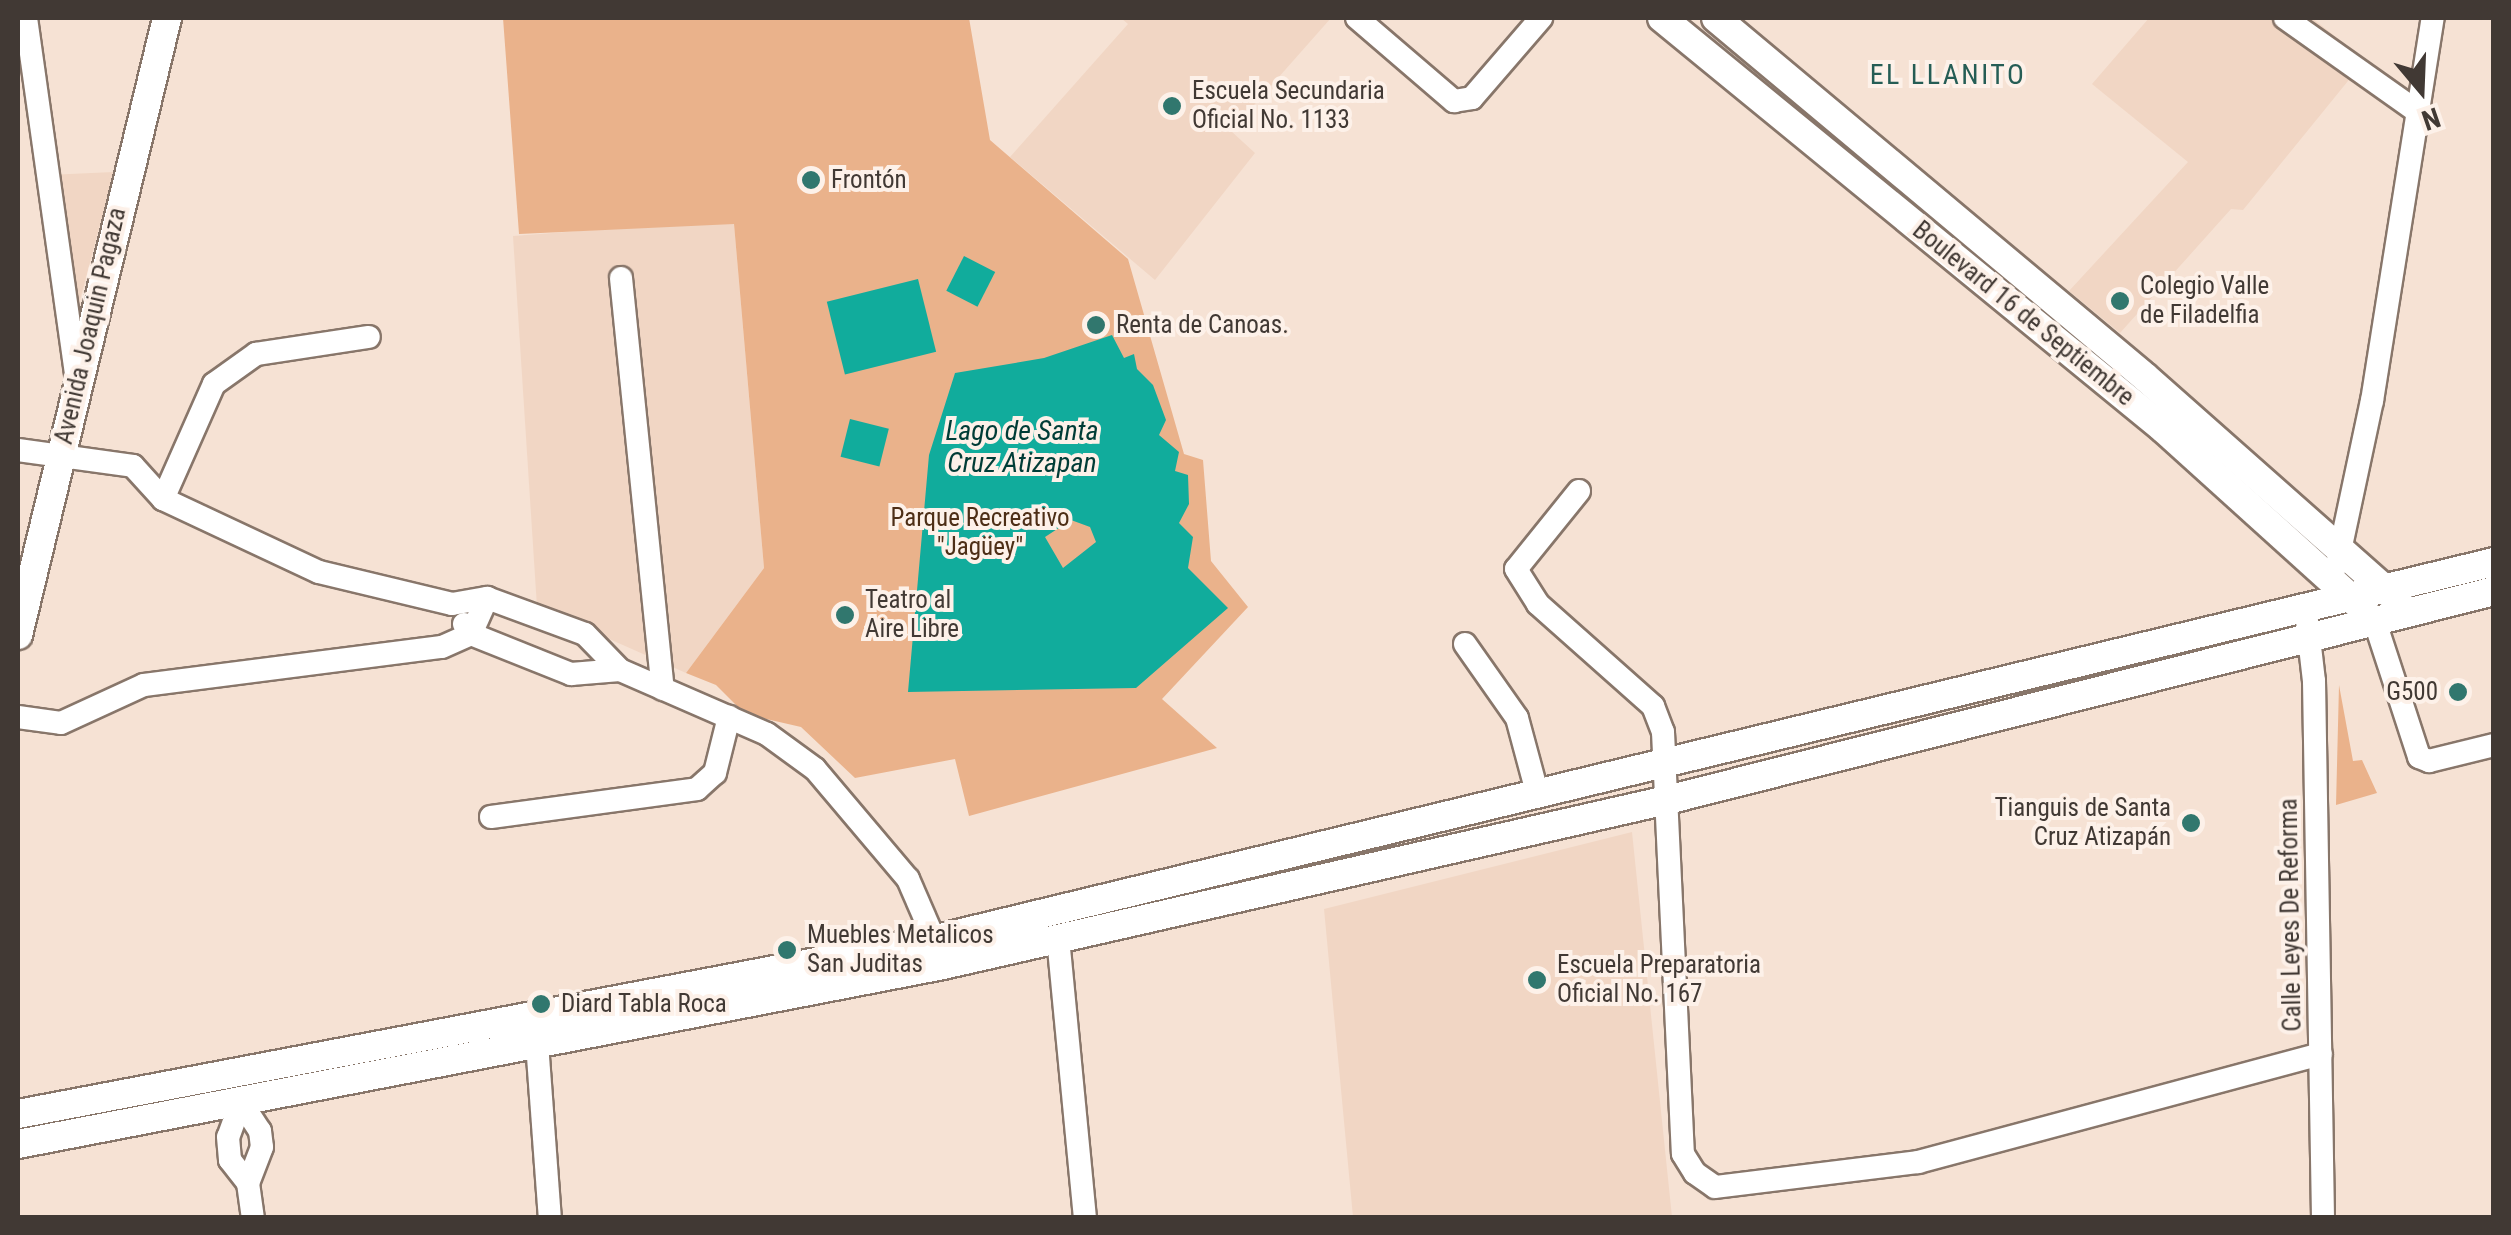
<!DOCTYPE html>
<html>
<head>
<meta charset="utf-8">
<style>
	body { margin:0 }
	#map { position:relative; width:2511px; height:1235px; overflow:hidden; background:#f6e2d4; font-family:"Roboto Condensed",sans-serif }
	div>[style] { position:absolute }
	[style*='--x'] { left:calc(var(--x)*1px); top:calc(var(--y)*1px); width:calc(var(--w)*1px); rotate:calc(var(--a)*1deg) }
	.built>* { inset:0; background:#f1d6c4 }
	.green>* { inset:0; background:#eab28b }
	.water>* { inset:0; background:#11ac9c; transform-origin:0 0 }
	.roads { filter:drop-shadow(2px 0 #88766a) drop-shadow(-2px 0 #88766a) drop-shadow(0 2px #88766a) drop-shadow(0 -2px #88766a) }
	.minor>* { height:22px; margin:-11px; padding:0 11px; transform-origin:11px; border-radius:11px; background:#fff }
	.major>* { height:28px; margin:-14px; padding:0 14px; transform-origin:14px; border-radius:14px; background:#fff }
	.dots>* { width:28px; height:28px; translate:-50% -50%; box-sizing:border-box; border:5px solid #fdf1e9; border-radius:50% }
	span { translate:-50% -50%; white-space:nowrap; text-align:center; line-height:1.15; -webkit-text-stroke:8px #fdf1e9; paint-order:stroke }
	.poi-label { font-size:25px; color:#413934 }
	.left { translate:0 -50%; text-align:left }
	.right { translate:-100% -50%; text-align:right }
	.street-label { font-size:25px; color:#413934 }
	.park-label { font-size:25px; color:#4d2e16 }
	.neighbourhood-label { font-size:28px; color:#255d55; letter-spacing:2.5px }
	.water-label { font-size:28px; color:#003c36; font-style:italic }
	.frame { position:absolute; inset:0; border:20px solid #413934; pointer-events:none }
	.north { position:absolute; left:2371px; top:40px; width:100px; height:100px; -webkit-text-stroke:8px #fdf1e9; paint-order:stroke; rotate:161deg; font-size:28px; font-weight:700; line-height:40px; text-align:center; color:#413934 }
	.north::after { content:''; display:block; margin:auto; width:35px; height:45px; background:#413934; clip-path:polygon(50% 0,100% 100%,50% 72%,0 100%) }
</style>
</head>
<body>
<div id="map">
	<div class="built">
		<i style="clip-path:polygon(1121px 18px,1331px 18px,1231px 131px,1255px 153px,1155px 280px,1010px 157px,1128px 24px)"></i>
		<i style="clip-path:polygon(2149px 18px,2312px 18px,2365px 60px,2243px 210px,2231px 209px,2120px 333px,2069px 291px,2188px 162px,2092px 84px)"></i>
		<i style="clip-path:polygon(114px 172px,71px 334px,48px 175px)"></i>
		<i style="clip-path:polygon(726px 220px,734px 224px,764px 568px,686px 673px,537px 607px,513px 236px)"></i>
		<i style="clip-path:polygon(1632px 832px,1672px 1217px,1353px 1217px,1324px 909px)"></i>
	</div>
	<div class="green">
		<i style="clip-path:polygon(503px 18px,969px 18px,990px 140px,1128px 259px,1184px 454px,1203px 460px,1211px 561px,1248px 607px,1162px 699px,1217px 748px,969px 816px,955px 759px,855px 778px,801px 727px,745px 714px,716px 685px,686px 673px,764px 568px,734px 224px,519px 234px)"></i>
		<i style="clip-path:polygon(2339px 685px,2353px 761px,2362px 760px,2377px 793px,2336px 805px)"></i>
	</div>
	<div class="water">
		<i style="left:964px;top:256px;width:35px;height:39px;rotate:27deg"></i>
		<i style="left:918px;top:279px;width:75px;height:94px;rotate:76deg"></i>
		<i style="clip-path:polygon(evenodd,1112px 335px,1124px 358px,1134px 354px,1137px 369px,1153px 385px,1166px 420px,1159px 435px,1179px 452px,1175px 471px,1188px 475px,1189px 504px,1179px 523px,1193px 537px,1188px 568px,1228px 608px,1136px 688px,908px 692px,929px 455px,955px 373px,1044px 358px,1112px 335px,1071px 520px,1090px 527px,1096px 542px,1063px 568px,1045px 537px,1071px 520px)"></i>
		<i style="left:850px;top:419px;width:40px;height:39px;rotate:14deg"></i>
	</div>
	<div class="roads">
		<div class="minor">
			<i style="--x:26;--y:18;--w:361;--a:82"></i>
			<i style="--x:1357;--y:18;--w:128;--a:40.6"></i>
			<i style="--x:1454;--y:101;--w:18;--a:-9"></i>
			<i style="--x:1472;--y:98;--w:106;--a:-49.2"></i>
			<i style="--x:2285;--y:18;--w:163;--a:35.3"></i>
			<i style="--x:621;--y:278;--w:413;--a:84.2"></i>
			<i style="--x:18;--y:450;--w:116;--a:7.9"></i>
			<i style="--x:133;--y:466;--w:45;--a:47.7"></i>
			<i style="--x:163;--y:499;--w:172;--a:25.1"></i>
			<i style="--x:319;--y:572;--w:137;--a:13.5"></i>
			<i style="--x:452;--y:604;--w:36;--a:-10"></i>
			<i style="--x:487;--y:598;--w:104;--a:20.2"></i>
			<i style="--x:585;--y:634;--w:50;--a:45.8"></i>
			<i style="--x:620;--y:670;--w:160;--a:23.5"></i>
			<i style="--x:767;--y:734;--w:59;--a:36.1"></i>
			<i style="--x:815;--y:769;--w:144;--a:49.8"></i>
			<i style="--x:908;--y:879;--w:81;--a:66.6"></i>
			<i style="--x:1579;--y:491;--w:100;--a:128.9"></i>
			<i style="--x:1516;--y:569;--w:41;--a:57.8"></i>
			<i style="--x:1538;--y:604;--w:154;--a:41.6"></i>
			<i style="--x:1653;--y:706;--w:28;--a:69"></i>
			<i style="--x:1663;--y:732;--w:422;--a:87.3"></i>
			<i style="--x:1683;--y:1154;--w:22;--a:58"></i>
			<i style="--x:1695;--y:1173;--w:24;--a:35"></i>
			<i style="--x:1715;--y:1187;--w:205;--a:-7"></i>
			<i style="--x:1918;--y:1162;--w:417;--a:-15"></i>
			<i style="--x:163;--y:499;--w:126;--a:-66.1"></i>
			<i style="--x:214;--y:384;--w:52;--a:-35.5"></i>
			<i style="--x:256;--y:354;--w:114;--a:-8.6"></i>
			<i style="--x:2337;--y:565;--w:168;--a:-78"></i>
			<i style="--x:2372;--y:401;--w:388;--a:-81"></i>
			<i style="--x:2306;--y:612;--w:69;--a:83.4"></i>
			<i style="--x:2314;--y:681;--w:537;--a:89.04"></i>
			<i style="--x:2375;--y:622;--w:142;--a:71.9"></i>
			<i style="--x:2419;--y:757;--w:11;--a:22"></i>
			<i style="--x:2429;--y:761;--w:67;--a:-13.8"></i>
			<i style="--x:464;--y:624;--w:12;--a:55"></i>
			<i style="--x:471;--y:634;--w:108;--a:21.8"></i>
			<i style="--x:571;--y:674;--w:49;--a:-4.7"></i>
			<i style="--x:1465;--y:644;--w:90;--a:54.9"></i>
			<i style="--x:1517;--y:718;--w:77;--a:74.9"></i>
			<i style="--x:18;--y:717;--w:43;--a:7.9"></i>
			<i style="--x:61;--y:723;--w:91;--a:-24.6"></i>
			<i style="--x:144;--y:685;--w:300;--a:-7.3"></i>
			<i style="--x:442;--y:647;--w:32;--a:-24"></i>
			<i style="--x:471;--y:634;--w:39;--a:-66"></i>
			<i style="--x:491;--y:817;--w:208;--a:-7.7"></i>
			<i style="--x:697;--y:789;--w:24;--a:-42"></i>
			<i style="--x:715;--y:773;--w:58;--a:-76"></i>
			<i style="--x:1058;--y:938;--w:281;--a:84.5"></i>
			<i style="--x:537;--y:1043;--w:175;--a:85.8"></i>
			<i style="--x:241;--y:1102;--w:37;--a:110"></i>
			<i style="--x:228;--y:1137;--w:23;--a:85"></i>
			<i style="--x:230;--y:1160;--w:29;--a:52"></i>
			<i style="--x:248;--y:1183;--w:35;--a:82"></i>
			<i style="--x:241;--y:1102;--w:35;--a:57"></i>
			<i style="--x:260;--y:1131;--w:16;--a:83"></i>
			<i style="--x:262;--y:1147;--w:39;--a:111"></i>
		</div>
		<div class="major">
			<i style="--x:1662;--y:18;--w:649;--a:39.31"></i>
			<i style="--x:2164;--y:429;--w:270;--a:42.1"></i>
			<i style="--x:1716;--y:18;--w:559;--a:39.92"></i>
			<i style="--x:2145;--y:377;--w:338;--a:41.5"></i>
			<i style="--x:18;--y:635;--w:635;--a:-76.42"></i>
			<i style="--x:18;--y:1114;--w:936;--a:-10.78"></i>
			<i style="--x:937;--y:939;--w:1602;--a:-13.61"></i>
			<i style="--x:18;--y:1144;--w:942;--a:-10.95"></i>
			<i style="--x:943;--y:965;--w:743;--a:-12.84"></i>
			<i style="--x:1667;--y:800;--w:853;--a:-14.18"></i>
		</div>
	</div>
	<div class="dots">
		<i style="left:1172px;top:106px;background:#31776e"></i>
		<i style="left:811px;top:180px;background:#31776e"></i>
		<i style="left:2120px;top:301px;background:#31776e"></i>
		<i style="left:1096px;top:325px;background:#31776e"></i>
		<i style="left:845px;top:615px;background:#31776e"></i>
		<i style="left:2458px;top:692px;background:#31776e"></i>
		<i style="left:2191px;top:823px;background:#31776e"></i>
		<i style="left:787px;top:950px;background:#31776e"></i>
		<i style="left:1537px;top:980px;background:#31776e"></i>
		<i style="left:541px;top:1004px;background:#31776e"></i>
	</div>
	<div class="poi-label">
		<span class="left" style="left:1192px;top:106px">Escuela Secundaria<br>Oficial No. 1133</span>
		<span class="left" style="left:831px;top:180px">Frontón</span>
		<span class="left" style="left:2140px;top:301px">Colegio Valle<br>de Filadelfia</span>
		<span class="left" style="left:1116px;top:325px">Renta de Canoas.</span>
		<span class="left" style="left:865px;top:615px">Teatro al<br>Aire Libre</span>
		<span class="right" style="left:2438px;top:692px">G500</span>
		<span class="right" style="left:2171px;top:823px">Tianguis de Santa<br>Cruz Atizapán</span>
		<span class="left" style="left:807px;top:950px">Muebles Metalicos<br>San Juditas</span>
		<span class="left" style="left:1557px;top:980px">Escuela Preparatoria<br>Oficial No. 167</span>
		<span class="left" style="left:561px;top:1004px">Diard Tabla Roca</span>
	</div>
	<div class="street-label">
		<span style="left:2023px;top:314px;rotate:39deg">Boulevard 16 de Septiembre</span>
		<span style="left:91px;top:326px;rotate:-77deg">Avenida Joaquin Pagaza</span>
		<span style="left:2291px;top:915px;rotate:-91deg">Calle Leyes De Reforma</span>
	</div>
	<div class="park-label">
		<span style="left:980px;top:533px">Parque Recreativo<br>"Jagüey"</span>
	</div>
	<div class="neighbourhood-label">
		<span style="left:1948px;top:75px">EL LLANITO</span>
	</div>
	<div class="water-label">
		<span style="left:1022px;top:447px">Lago de Santa<br>Cruz Atizapan</span>
	</div>
	<div class="frame"></div>
	<div class="north">N</div>
</div>
</body>
</html>
